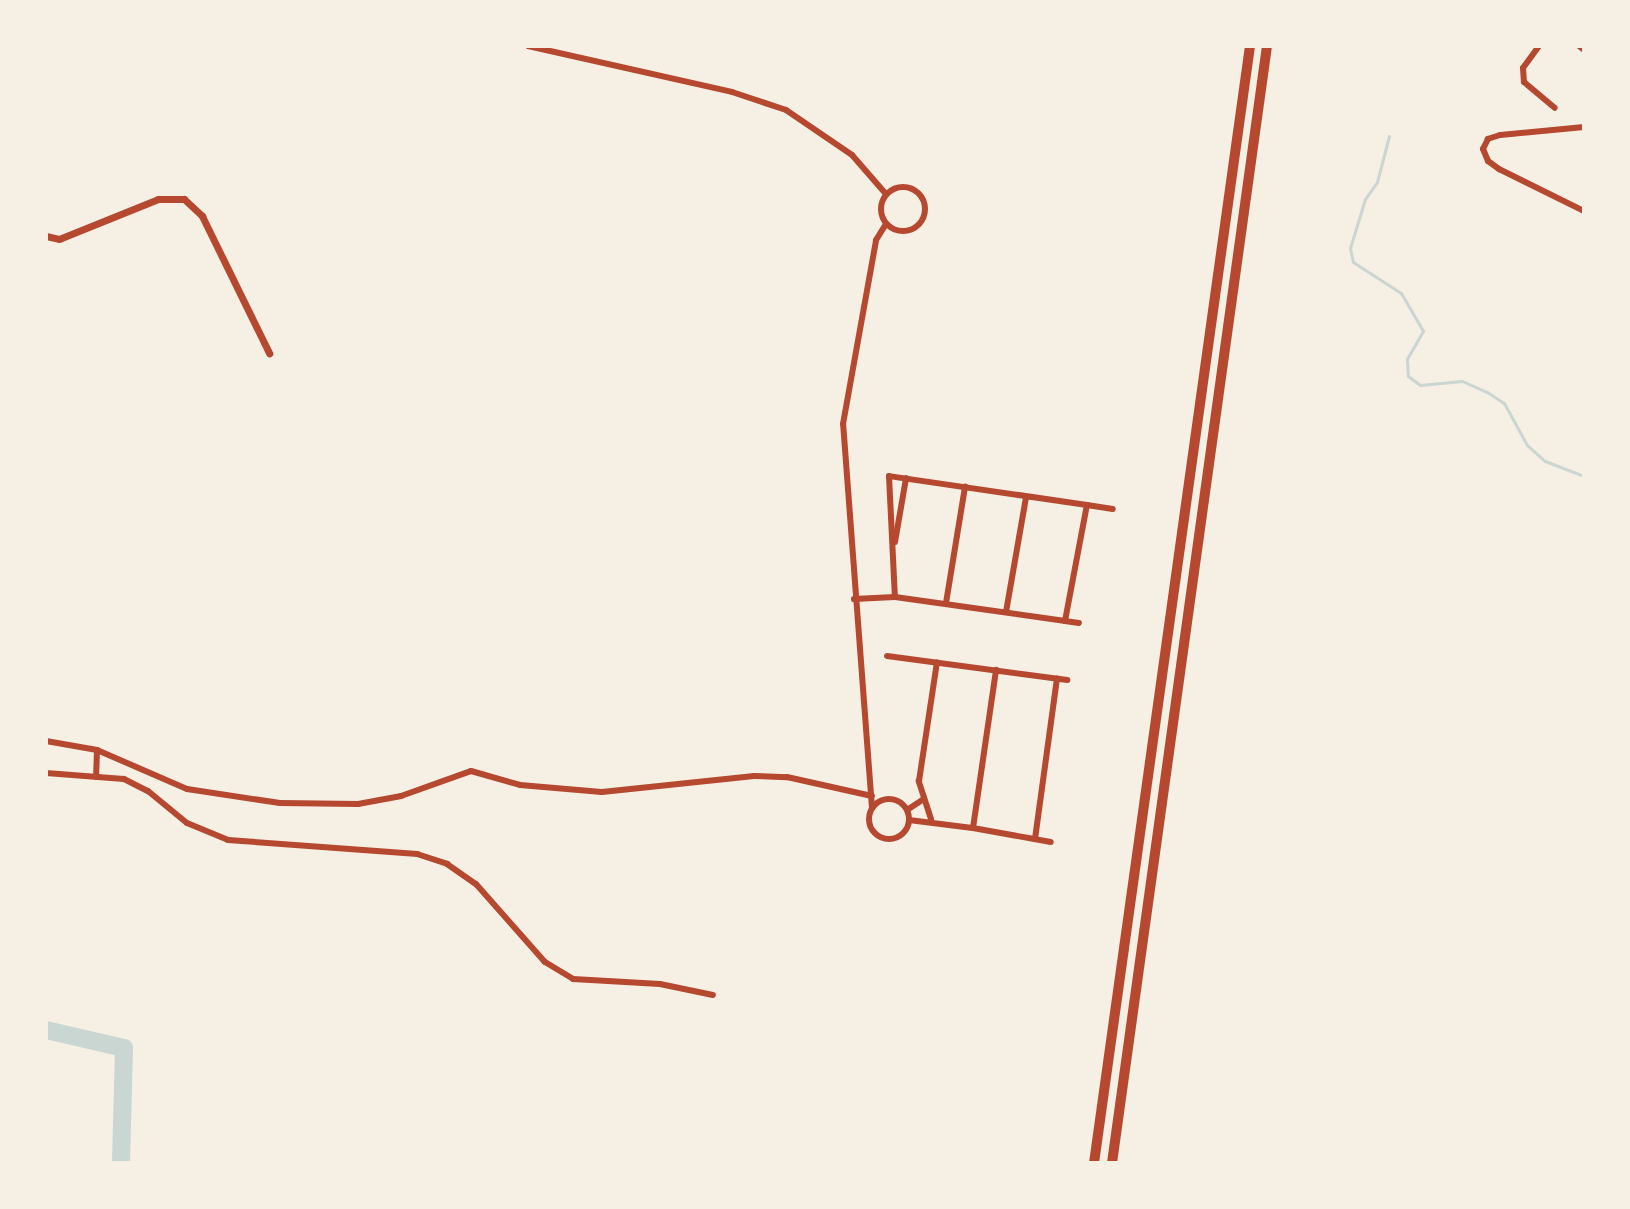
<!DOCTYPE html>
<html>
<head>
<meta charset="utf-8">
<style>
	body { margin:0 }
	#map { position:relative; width:1630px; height:1209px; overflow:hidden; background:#f6efe4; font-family:Poppins,sans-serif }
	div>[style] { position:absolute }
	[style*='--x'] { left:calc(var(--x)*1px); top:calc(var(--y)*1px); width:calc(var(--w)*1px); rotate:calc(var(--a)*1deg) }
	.stream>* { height:3px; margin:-1.5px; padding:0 1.5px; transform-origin:1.5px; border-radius:1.5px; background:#c9d6d2 }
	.river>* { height:18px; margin:-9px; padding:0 9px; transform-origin:9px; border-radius:9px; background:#c9d6d2 }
	.minor>* { height:6px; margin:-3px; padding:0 3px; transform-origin:3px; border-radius:3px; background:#b5482f }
	.minor>.ring { margin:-3px; padding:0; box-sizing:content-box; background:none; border:6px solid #b5482f; border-radius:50% }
	.tertiary>* { height:7px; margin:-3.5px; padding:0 3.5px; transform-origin:3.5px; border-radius:3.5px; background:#b5482f }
	.motorway>* { height:10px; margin:-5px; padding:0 5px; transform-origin:5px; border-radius:5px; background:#b5482f }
	span { translate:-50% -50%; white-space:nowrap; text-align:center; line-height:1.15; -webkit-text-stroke:8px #f6efe4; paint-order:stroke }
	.frame { position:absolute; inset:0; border:48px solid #f6efe4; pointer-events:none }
</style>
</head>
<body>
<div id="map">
	<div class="stream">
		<i style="--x:1389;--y:136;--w:48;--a:104.6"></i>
		<i style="--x:1377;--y:182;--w:21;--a:125"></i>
		<i style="--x:1365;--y:199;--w:51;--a:107"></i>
		<i style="--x:1350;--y:248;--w:14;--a:78"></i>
		<i style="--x:1353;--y:262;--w:57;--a:32.9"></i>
		<i style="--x:1401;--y:293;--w:44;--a:59.9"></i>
		<i style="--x:1423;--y:331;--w:32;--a:120"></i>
		<i style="--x:1407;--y:359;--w:17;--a:87"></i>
		<i style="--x:1408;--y:376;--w:15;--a:37"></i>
		<i style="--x:1420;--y:385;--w:42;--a:-5.4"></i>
		<i style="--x:1462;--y:381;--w:27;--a:24"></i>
		<i style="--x:1487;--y:392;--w:20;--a:33"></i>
		<i style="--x:1504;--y:403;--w:48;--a:61.3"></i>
		<i style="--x:1527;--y:445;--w:24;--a:42"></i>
		<i style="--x:1545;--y:461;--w:42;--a:21"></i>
	</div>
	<div class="river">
		<i style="--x:46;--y:1030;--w:80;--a:13"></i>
		<i style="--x:124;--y:1048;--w:115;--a:91.5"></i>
	</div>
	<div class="minor">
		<i style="--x:528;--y:46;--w:209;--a:12.7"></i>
		<i style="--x:732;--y:92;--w:57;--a:18.4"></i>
		<i style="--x:786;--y:110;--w:80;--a:34.3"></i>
		<i style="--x:852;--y:155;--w:52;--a:48.9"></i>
		<i style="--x:1539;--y:46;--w:27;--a:126"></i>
		<i style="--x:1523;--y:68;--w:14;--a:86"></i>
		<i style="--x:1524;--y:82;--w:40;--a:40"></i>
		<i style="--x:1579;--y:46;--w:6;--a:39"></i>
		<i style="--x:1584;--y:127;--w:84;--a:174.6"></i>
		<i style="--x:1500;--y:135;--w:13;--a:162"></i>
		<i style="--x:1488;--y:139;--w:11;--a:117"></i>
		<i style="--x:1483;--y:149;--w:13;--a:67"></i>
		<i style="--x:1488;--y:161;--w:14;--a:36"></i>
		<i style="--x:1499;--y:169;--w:95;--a:26.3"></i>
		<i class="ring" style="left:881px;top:187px;width:38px;height:38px"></i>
		<i style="--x:1087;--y:505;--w:26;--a:9"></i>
		<i style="--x:895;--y:542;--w:65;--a:-80.2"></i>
		<i style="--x:854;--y:599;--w:41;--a:-2.8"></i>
		<i style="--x:895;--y:597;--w:172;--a:8"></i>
		<i style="--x:1065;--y:621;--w:118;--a:-79.3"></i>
		<i style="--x:1087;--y:505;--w:200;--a:-171.7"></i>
		<i style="--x:889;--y:476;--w:121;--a:87.2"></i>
		<i style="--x:946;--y:603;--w:118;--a:-80.7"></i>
		<i style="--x:1006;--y:612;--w:117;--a:-80.1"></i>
		<i style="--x:1065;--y:621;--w:14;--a:8"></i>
		<i style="--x:887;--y:656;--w:182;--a:7.6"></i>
		<i style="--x:46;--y:741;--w:52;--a:10"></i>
		<i style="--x:97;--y:750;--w:27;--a:92"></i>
		<i style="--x:97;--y:750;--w:98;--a:23.4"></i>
		<i style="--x:187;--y:789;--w:94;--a:8.6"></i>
		<i style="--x:280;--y:803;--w:78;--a:0.7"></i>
		<i style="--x:358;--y:804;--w:44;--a:-10.5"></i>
		<i style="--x:401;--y:796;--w:74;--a:-19.7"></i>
		<i style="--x:471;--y:771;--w:51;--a:15.9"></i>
		<i style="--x:520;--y:785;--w:82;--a:4.9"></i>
		<i style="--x:602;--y:792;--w:153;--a:-6"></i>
		<i style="--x:754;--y:776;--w:33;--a:2"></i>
		<i style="--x:787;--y:777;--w:87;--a:12.6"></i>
		<i style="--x:46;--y:773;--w:78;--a:4.4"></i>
		<i style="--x:124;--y:779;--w:27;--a:27"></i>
		<i style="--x:148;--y:791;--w:50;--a:39.4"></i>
		<i style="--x:187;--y:823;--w:44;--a:22.5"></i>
		<i style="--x:228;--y:840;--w:190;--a:4.2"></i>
		<i style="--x:417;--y:854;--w:32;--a:18"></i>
		<i style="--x:447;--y:864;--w:35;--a:35"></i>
		<i style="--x:476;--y:884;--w:104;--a:48.5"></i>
		<i style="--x:545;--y:962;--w:33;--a:31"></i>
		<i style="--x:573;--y:979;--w:87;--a:3.3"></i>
		<i style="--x:660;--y:984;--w:54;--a:11.7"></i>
		<i class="ring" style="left:869px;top:799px;width:34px;height:34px"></i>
		<i style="--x:872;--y:808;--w:385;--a:-94.3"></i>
		<i style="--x:843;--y:424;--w:187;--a:-79.8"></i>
		<i style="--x:876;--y:240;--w:19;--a:-58"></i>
		<i style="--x:907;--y:810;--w:20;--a:-33"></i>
		<i style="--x:931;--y:819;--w:40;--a:-108"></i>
		<i style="--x:919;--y:781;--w:120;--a:-81.4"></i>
		<i style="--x:909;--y:820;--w:64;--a:7.1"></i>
		<i style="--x:973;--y:828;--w:160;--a:-81.7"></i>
		<i style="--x:973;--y:828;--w:79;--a:10.2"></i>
		<i style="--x:1035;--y:839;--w:162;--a:-82.2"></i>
	</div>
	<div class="tertiary">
		<i style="--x:46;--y:236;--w:13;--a:13"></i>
		<i style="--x:59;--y:239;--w:107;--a:-22"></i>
		<i style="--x:158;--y:199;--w:26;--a:0"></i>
		<i style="--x:184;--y:199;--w:25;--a:43"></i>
		<i style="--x:202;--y:216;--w:153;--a:63.9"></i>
	</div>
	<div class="motorway">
		<i style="--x:1094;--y:1163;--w:1128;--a:-82.05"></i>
		<i style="--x:1112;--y:1163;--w:1128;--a:-82.1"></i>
	</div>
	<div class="frame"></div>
</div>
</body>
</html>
